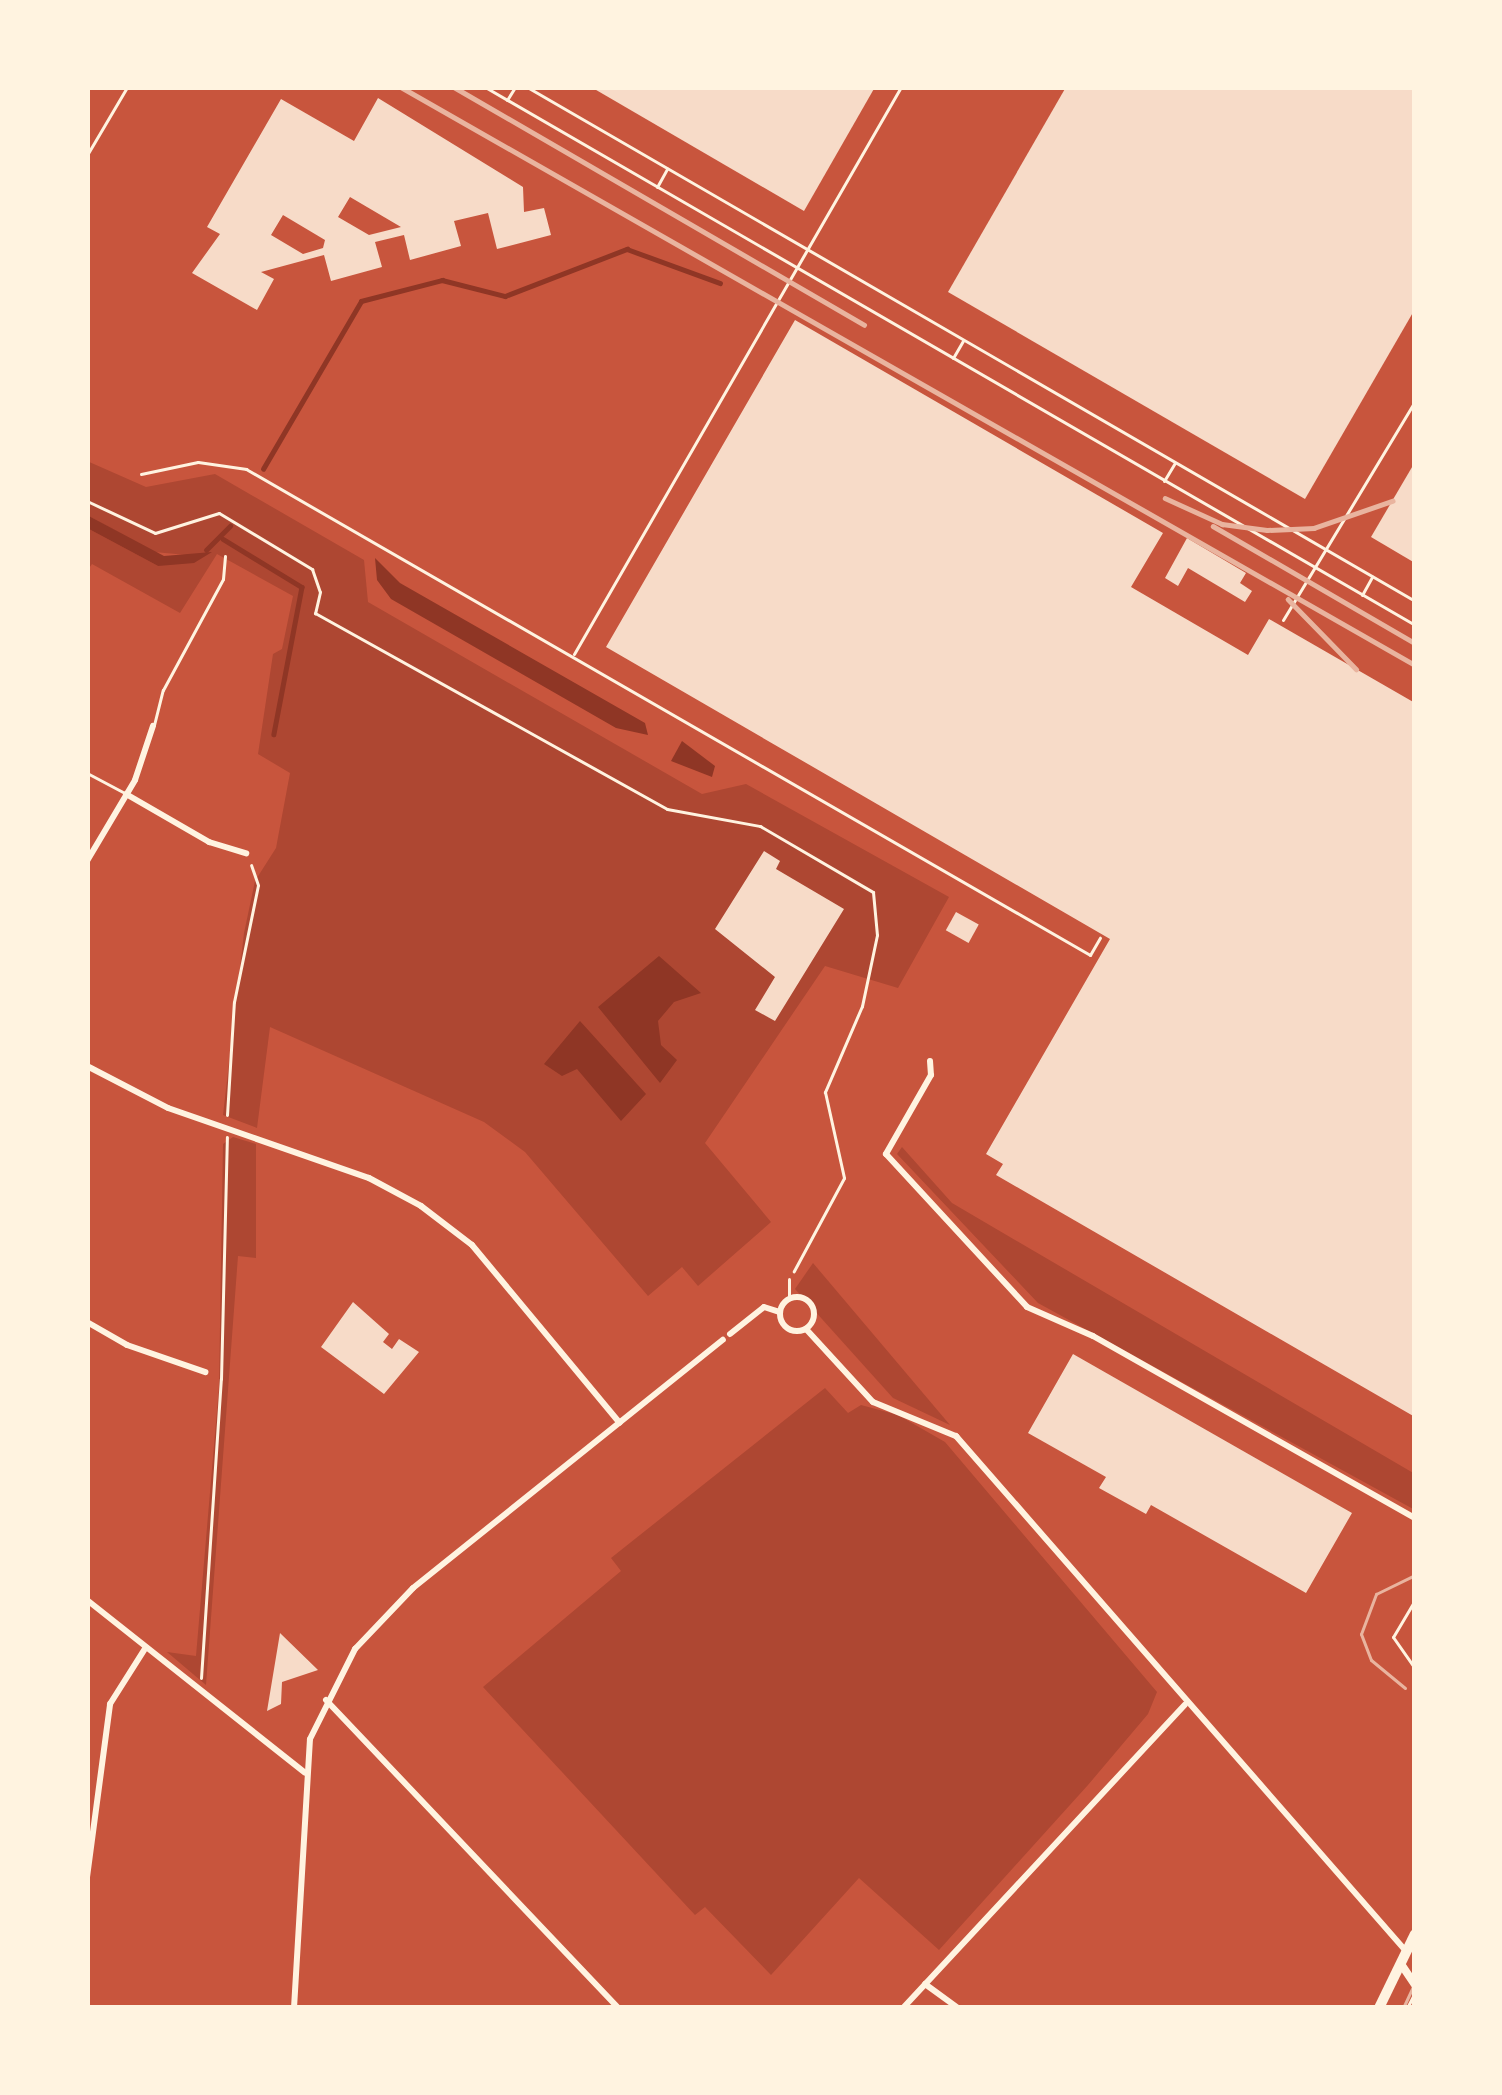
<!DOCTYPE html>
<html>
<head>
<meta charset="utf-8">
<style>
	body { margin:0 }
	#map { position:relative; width:1502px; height:2095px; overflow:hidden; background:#c8553d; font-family:Signika,sans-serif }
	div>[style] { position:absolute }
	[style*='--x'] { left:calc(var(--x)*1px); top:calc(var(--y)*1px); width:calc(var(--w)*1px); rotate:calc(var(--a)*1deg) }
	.green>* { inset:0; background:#ae4732 }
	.water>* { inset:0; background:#8f3625 }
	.stream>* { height:4.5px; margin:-2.25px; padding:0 2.25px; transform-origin:2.25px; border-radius:2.25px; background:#8f3625 }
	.building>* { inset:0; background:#f7dbc8; transform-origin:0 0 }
	.path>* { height:3px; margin:-1.5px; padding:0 1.5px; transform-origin:1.5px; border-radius:1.5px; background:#fff3e0 }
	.service>* { height:3px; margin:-1.5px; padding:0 1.5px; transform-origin:1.5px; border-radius:1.5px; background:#fff3e0 }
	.minor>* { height:6px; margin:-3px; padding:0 3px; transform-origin:3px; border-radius:3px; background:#fff3e0 }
	.minor>.ring { margin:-3px; padding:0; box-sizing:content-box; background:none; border:6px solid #fff3e0; border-radius:50% }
	.tertiary>* { height:8px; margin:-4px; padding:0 4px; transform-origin:4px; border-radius:4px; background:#fff3e0 }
	.primary>* { height:10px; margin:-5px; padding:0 5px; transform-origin:5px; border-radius:5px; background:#fff3e0 }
	.tram>* { height:3px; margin:-1.5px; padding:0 1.5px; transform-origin:1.5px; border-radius:1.5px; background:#e9b49f }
	.rail>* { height:4.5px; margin:-2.25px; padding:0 2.25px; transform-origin:2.25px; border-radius:2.25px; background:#e9b49f }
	span { translate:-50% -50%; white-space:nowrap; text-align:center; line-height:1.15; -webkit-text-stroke:12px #fff3e0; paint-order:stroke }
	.frame { position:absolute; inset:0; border:90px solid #fff3e0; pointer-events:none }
</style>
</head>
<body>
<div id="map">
	<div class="green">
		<i style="clip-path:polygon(87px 461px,146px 487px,215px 474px,364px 560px,368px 602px,702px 794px,746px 784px,949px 897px,898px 988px,825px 966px,705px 1143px,771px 1222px,698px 1286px,682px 1267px,648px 1296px,525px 1152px,484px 1122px,270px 1027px,257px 1128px,223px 1115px,244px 933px,255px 881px,276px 848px,290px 773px,258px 754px,273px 654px,282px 649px,293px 596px,217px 554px,180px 613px,92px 564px,87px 571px,87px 528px,158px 566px,187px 555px,154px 552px,87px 515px)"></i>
		<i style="clip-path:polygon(233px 1137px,256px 1144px,256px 1258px,238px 1256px,206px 1685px,167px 1652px,196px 1656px,219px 1387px,223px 1144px)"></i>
		<i style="clip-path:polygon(902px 1147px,952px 1203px,1415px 1474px,1415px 1510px,1038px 1303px,897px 1154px)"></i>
		<i style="clip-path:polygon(813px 1263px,950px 1425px,893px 1398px,795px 1289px)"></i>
		<i style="clip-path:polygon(825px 1388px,848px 1413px,861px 1405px,898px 1415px,945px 1442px,1157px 1692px,1148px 1714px,1088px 1785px,939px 1950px,859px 1878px,771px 1975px,705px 1907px,695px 1915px,483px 1687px,621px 1571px,611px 1558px)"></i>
	</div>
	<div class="water">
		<i style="clip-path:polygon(87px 515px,164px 556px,212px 552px,194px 563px,158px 566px,87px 528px)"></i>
		<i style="clip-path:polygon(375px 558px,400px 583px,645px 723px,648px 735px,616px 728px,391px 599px,377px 580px)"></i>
		<i style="clip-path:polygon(682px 741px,715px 766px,712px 777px,671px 761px)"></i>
		<i style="clip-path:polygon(659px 956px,701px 993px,674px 1002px,658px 1021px,661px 1045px,677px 1060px,660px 1083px,598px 1007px)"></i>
		<i style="clip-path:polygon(580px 1021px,646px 1094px,621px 1121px,577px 1069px,562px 1076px,544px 1064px)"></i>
	</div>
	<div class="stream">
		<i style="--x:263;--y:469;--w:194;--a:-59.7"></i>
		<i style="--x:361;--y:301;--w:84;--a:-14.5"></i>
		<i style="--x:442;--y:280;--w:65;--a:14.3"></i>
		<i style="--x:505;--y:296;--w:131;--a:-21.1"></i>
		<i style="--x:627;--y:249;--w:99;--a:20.1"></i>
		<i style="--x:223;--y:539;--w:92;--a:31.3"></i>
		<i style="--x:302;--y:587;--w:150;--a:100.8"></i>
		<i style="--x:206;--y:550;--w:34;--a:-45"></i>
	</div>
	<div class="building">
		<i style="clip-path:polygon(591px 87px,875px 87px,804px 211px)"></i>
		<i style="clip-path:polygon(1066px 87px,1415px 87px,1415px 309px,1305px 499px,948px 292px)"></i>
		<i style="clip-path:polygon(evenodd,378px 98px,523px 187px,524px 212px,544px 208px,551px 235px,497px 249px,488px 213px,454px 221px,461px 246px,410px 260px,404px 235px,375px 242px,382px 267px,331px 281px,324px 255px,261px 272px,274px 279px,257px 310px,192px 273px,220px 234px,207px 227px,281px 99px,354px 141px,378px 98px,350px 197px,401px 227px,369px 235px,338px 217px,350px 197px,378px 98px,283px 215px,325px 240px,323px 248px,303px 254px,271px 235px,283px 215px)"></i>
		<i style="clip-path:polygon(795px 320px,1163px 533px,1131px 587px,1248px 655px,1269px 619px,1415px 703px,1415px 1417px,996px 1175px,1003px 1164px,986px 1154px,1110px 939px,606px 647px)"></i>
		<i style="clip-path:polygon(1415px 462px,1415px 563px,1371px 537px)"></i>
		<i style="clip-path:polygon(1187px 538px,1246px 573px,1240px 583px,1252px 591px,1245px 602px,1188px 568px,1178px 586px,1165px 578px)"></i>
		<i style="clip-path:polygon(764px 851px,780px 861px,776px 869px,844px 909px,775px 1021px,755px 1010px,775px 977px,715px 929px)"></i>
		<i style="left:956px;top:912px;width:26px;height:21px;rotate:29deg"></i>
		<i style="clip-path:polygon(353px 1302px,389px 1334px,383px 1342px,392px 1349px,399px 1339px,419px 1352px,384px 1394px,321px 1347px)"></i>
		<i style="clip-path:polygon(1073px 1354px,1352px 1513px,1306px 1593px,1151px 1505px,1146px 1514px,1099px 1488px,1106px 1477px,1028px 1433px)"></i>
		<i style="clip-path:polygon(280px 1633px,318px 1670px,282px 1682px,281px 1704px,267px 1711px)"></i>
	</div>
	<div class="path">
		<i style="--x:87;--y:501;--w:75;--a:25.2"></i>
		<i style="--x:155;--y:533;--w:67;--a:-17.4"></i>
		<i style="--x:219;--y:513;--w:109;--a:31.1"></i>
		<i style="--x:312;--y:569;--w:24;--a:71"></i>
		<i style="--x:320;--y:592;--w:22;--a:103"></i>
		<i style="--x:315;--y:613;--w:403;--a:29.1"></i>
		<i style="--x:667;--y:809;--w:95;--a:10.4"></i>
		<i style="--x:760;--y:826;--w:131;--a:30.3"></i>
		<i style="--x:873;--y:892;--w:43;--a:84.7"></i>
		<i style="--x:877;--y:935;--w:73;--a:101.9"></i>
		<i style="--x:862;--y:1006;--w:94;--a:113.3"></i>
		<i style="--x:825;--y:1092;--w:88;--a:77.5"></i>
		<i style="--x:844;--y:1178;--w:106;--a:118.3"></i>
		<i style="--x:227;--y:1115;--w:113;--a:-86.5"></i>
		<i style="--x:234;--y:1002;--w:119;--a:-78.4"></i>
		<i style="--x:258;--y:885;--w:21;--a:-109"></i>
		<i style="--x:201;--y:1678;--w:300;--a:-86.2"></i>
		<i style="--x:221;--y:1379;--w:242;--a:-88.6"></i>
	</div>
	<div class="service">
		<i style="--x:485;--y:87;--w:1074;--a:30.05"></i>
		<i style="--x:527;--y:87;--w:1026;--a:30.06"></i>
		<i style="--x:507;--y:100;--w:15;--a:-58"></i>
		<i style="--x:87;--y:155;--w:79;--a:-59.5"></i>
		<i style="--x:657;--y:187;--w:21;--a:-61"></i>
		<i style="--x:953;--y:358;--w:20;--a:-60"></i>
		<i style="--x:141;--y:474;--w:58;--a:-11.9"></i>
		<i style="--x:198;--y:462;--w:49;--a:8.3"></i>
		<i style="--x:246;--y:469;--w:974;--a:29.93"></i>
		<i style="--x:1090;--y:955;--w:20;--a:-60"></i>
		<i style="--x:1164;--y:481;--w:21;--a:-59"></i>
		<i style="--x:1362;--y:595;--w:21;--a:-61"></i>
		<i style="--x:1283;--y:620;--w:256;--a:-58.9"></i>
		<i style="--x:574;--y:654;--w:655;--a:-60.03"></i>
		<i style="--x:154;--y:725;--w:36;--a:-76"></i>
		<i style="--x:163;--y:690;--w:126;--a:-61.6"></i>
		<i style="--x:223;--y:579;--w:23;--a:-85"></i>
		<i style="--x:87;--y:773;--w:40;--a:28"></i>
		<i style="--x:789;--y:1298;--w:19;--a:-90"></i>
		<i style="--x:1415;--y:1600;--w:43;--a:120.7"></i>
		<i style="--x:1393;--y:1637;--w:38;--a:55"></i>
		<i style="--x:1407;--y:2008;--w:18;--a:-63"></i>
	</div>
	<div class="minor">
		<i style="--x:126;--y:794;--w:96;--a:30"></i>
		<i style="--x:209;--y:842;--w:39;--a:17"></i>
		<i style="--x:87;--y:861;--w:94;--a:-59.3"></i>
		<i style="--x:135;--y:780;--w:57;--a:-71.6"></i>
		<i style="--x:930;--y:1061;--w:14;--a:86"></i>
		<i style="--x:931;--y:1075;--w:91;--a:119.7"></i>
		<i style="--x:886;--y:1154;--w:208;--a:47.3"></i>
		<i style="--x:1027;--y:1307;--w:72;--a:23.7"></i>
		<i style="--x:1093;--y:1336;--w:370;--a:29.5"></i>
		<i style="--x:87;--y:1066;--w:91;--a:27.4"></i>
		<i style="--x:168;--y:1108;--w:213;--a:19.2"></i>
		<i style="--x:369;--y:1178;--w:59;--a:28.3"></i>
		<i style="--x:421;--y:1206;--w:64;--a:37.4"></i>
		<i style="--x:472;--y:1245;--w:231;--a:50.3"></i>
		<i class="ring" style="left:780px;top:1297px;width:28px;height:28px"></i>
		<i style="--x:87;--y:1322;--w:46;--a:29.9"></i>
		<i style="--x:127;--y:1345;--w:83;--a:19.1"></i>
		<i style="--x:806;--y:1329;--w:99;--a:47.5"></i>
		<i style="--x:873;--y:1402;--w:90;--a:22.3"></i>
		<i style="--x:956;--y:1436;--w:682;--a:48.86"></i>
		<i style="--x:730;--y:1334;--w:43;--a:-38.5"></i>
		<i style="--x:764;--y:1307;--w:16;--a:18"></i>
		<i style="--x:87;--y:1600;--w:278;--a:38.4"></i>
		<i style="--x:326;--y:1700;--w:424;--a:46.5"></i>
		<i style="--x:87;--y:1877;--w:175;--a:-82.4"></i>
		<i style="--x:110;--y:1704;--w:67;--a:-57.7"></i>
		<i style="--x:925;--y:1984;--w:41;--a:36"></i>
		<i style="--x:294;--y:2008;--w:269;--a:-86.6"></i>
		<i style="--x:310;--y:1739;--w:101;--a:-63.4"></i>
		<i style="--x:355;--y:1649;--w:84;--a:-46.4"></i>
		<i style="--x:413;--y:1588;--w:397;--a:-38.7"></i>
		<i style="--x:903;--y:2008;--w:414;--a:-47.1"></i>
	</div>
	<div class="tertiary">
		<i style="--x:1401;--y:1964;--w:25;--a:56"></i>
	</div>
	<div class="primary">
		<i style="--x:1379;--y:2008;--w:82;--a:-64.1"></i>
	</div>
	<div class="tram">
		<i style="--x:1405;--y:1688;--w:44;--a:-140.5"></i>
		<i style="--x:1371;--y:1660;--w:28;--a:-111"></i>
		<i style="--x:1361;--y:1634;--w:43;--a:-69.4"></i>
		<i style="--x:1376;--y:1594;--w:43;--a:-26"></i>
		<i style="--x:1403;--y:2008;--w:29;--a:-65"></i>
	</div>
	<div class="rail">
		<i style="--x:401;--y:87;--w:1167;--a:29.68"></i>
		<i style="--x:454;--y:87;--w:474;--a:30.1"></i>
		<i style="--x:1165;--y:498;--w:63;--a:24.5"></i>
		<i style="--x:1222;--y:524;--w:45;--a:7.6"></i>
		<i style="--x:1267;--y:530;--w:47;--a:-2.4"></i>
		<i style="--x:1314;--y:528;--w:83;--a:-19.1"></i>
		<i style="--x:1213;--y:526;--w:233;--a:30.1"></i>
		<i style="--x:1288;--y:599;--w:98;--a:45.8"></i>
	</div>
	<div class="frame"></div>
</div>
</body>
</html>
